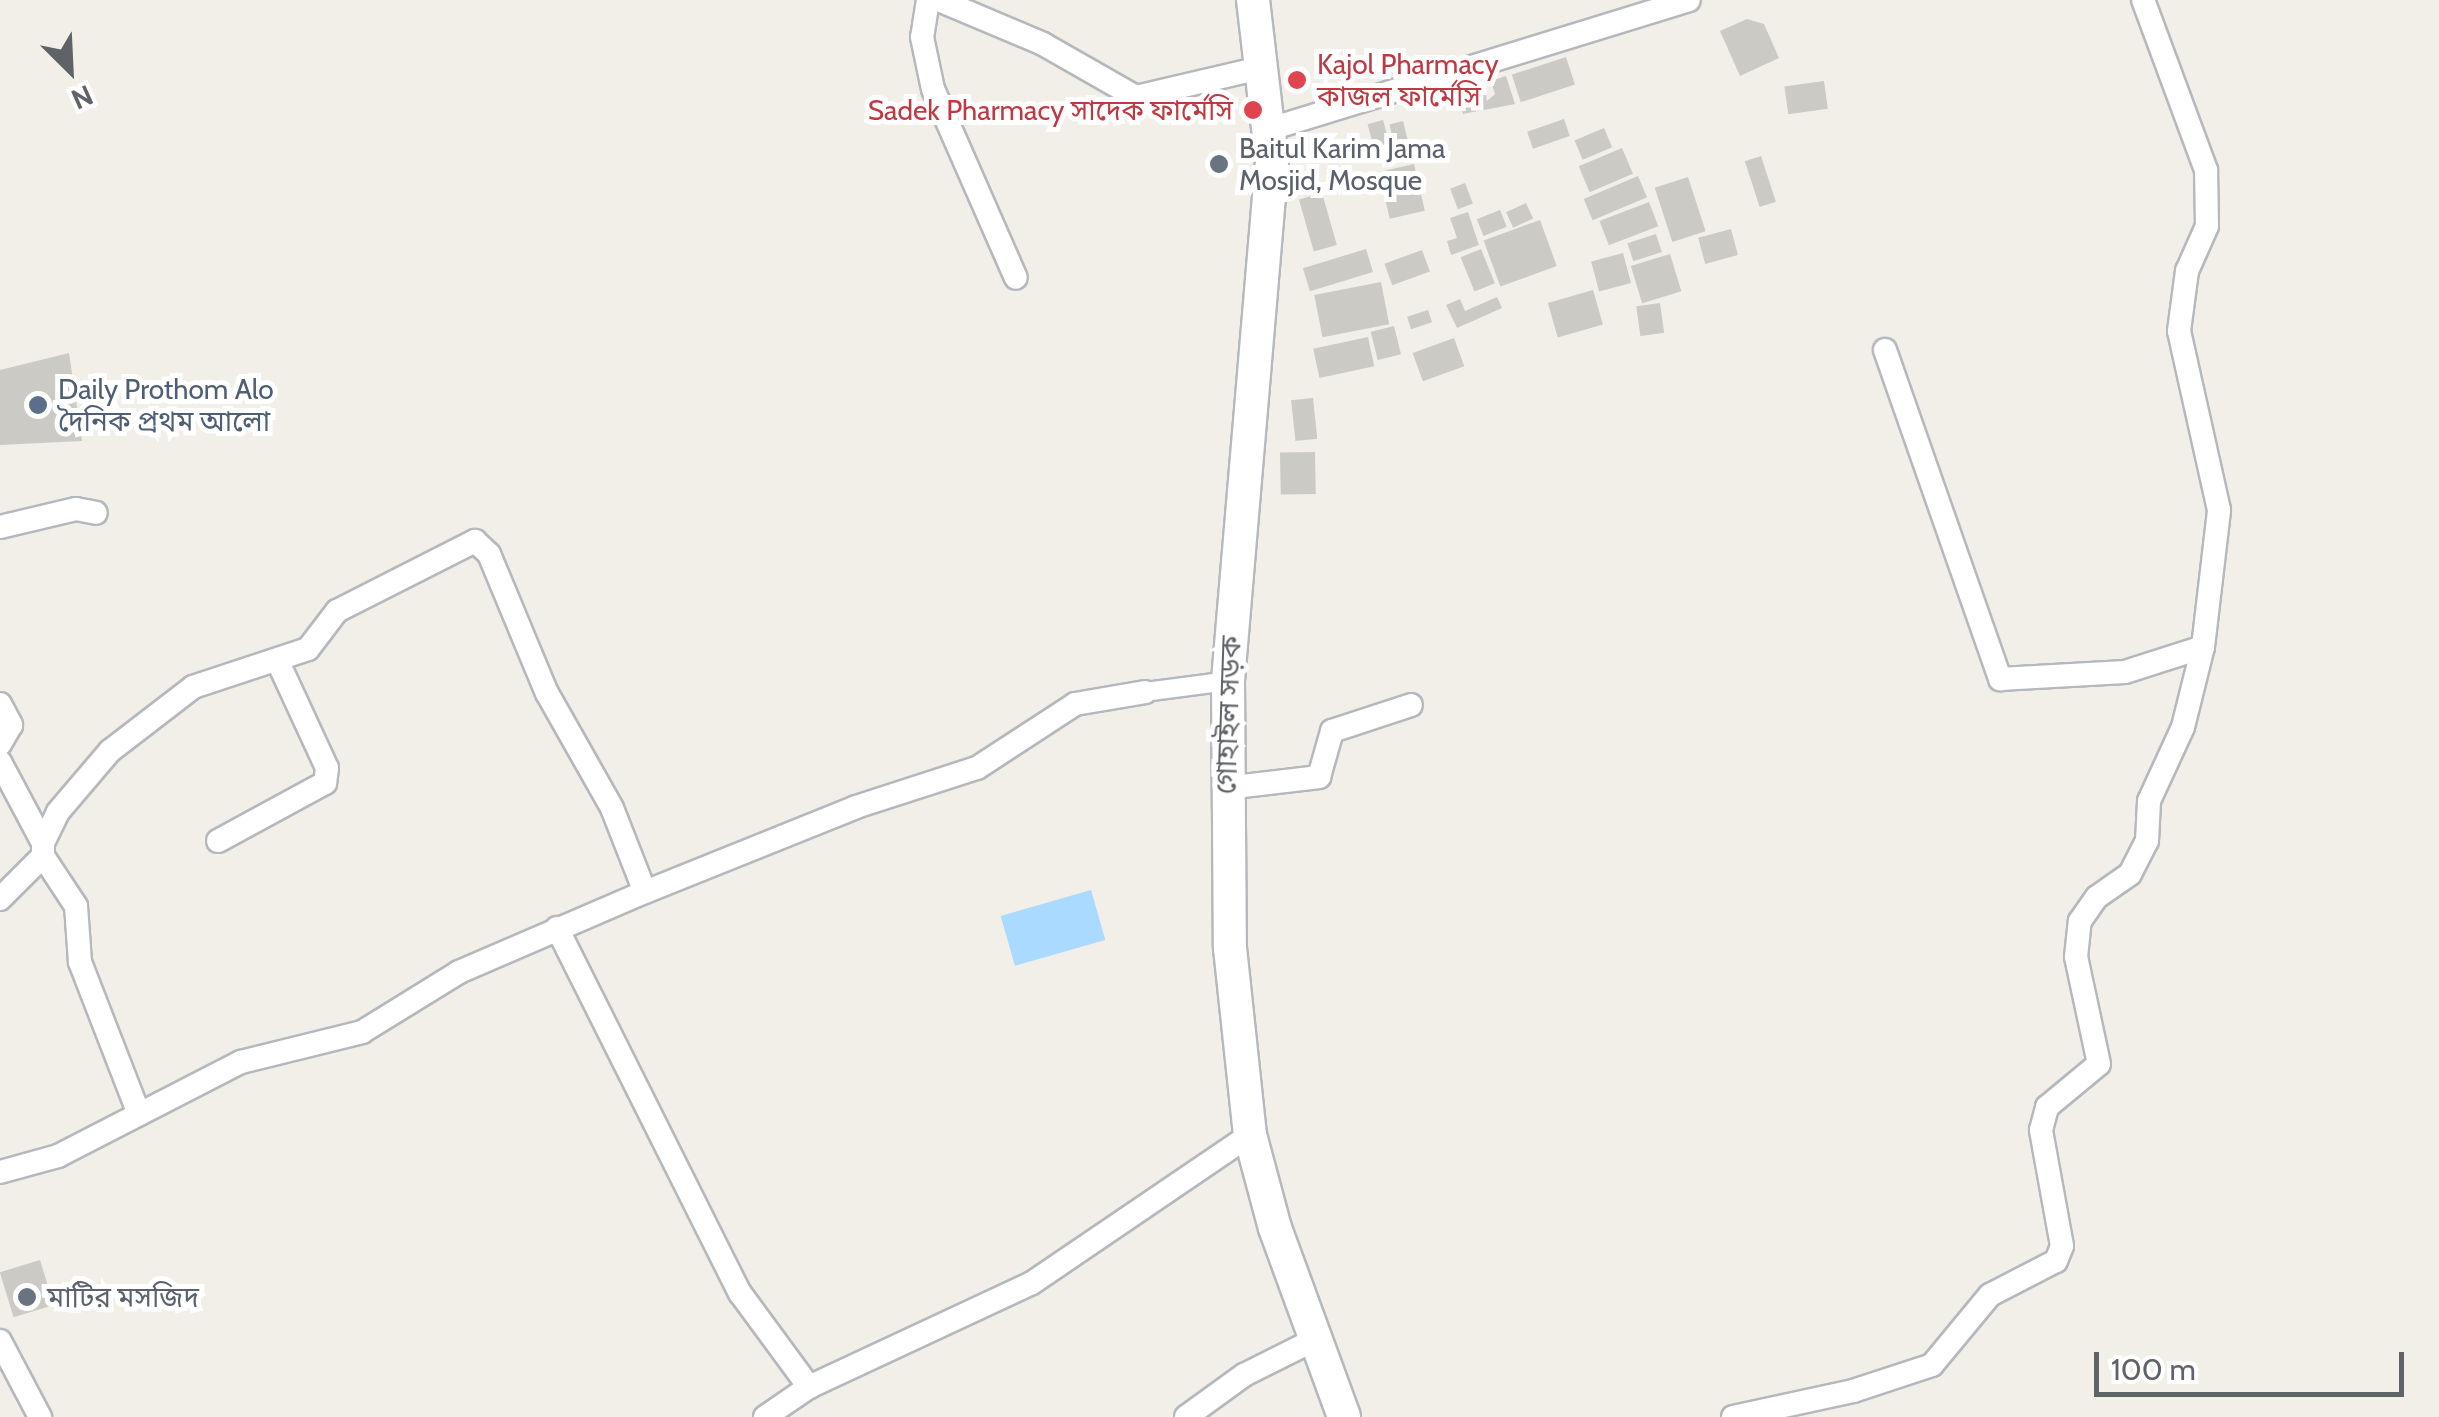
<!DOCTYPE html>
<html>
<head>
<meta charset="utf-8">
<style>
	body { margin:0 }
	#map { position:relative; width:2439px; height:1417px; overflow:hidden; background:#f1efe8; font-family:Cabin,"Noto Sans Bengali",sans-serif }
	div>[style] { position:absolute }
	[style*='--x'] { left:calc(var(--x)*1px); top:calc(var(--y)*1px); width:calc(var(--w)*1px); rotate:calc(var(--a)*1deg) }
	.water>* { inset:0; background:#aadaff; transform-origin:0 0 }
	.building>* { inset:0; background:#cccac5; transform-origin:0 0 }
	.roads { filter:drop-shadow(2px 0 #b5b8bc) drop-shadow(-2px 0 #b5b8bc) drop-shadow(0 2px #b5b8bc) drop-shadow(0 -2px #b5b8bc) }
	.pedestrian>* { height:18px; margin:-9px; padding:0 9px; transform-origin:9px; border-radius:9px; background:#fff }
	.minor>* { height:22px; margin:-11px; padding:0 11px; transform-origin:11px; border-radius:11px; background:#fff }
	.secondary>* { height:32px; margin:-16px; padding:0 16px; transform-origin:16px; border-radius:16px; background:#fff }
	.dots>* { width:28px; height:28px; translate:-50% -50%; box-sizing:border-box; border:5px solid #fff; border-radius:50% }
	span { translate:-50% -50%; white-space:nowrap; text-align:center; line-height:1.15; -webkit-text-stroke:10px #fff; paint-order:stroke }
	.health-label { font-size:28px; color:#be3a42 }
	.left { translate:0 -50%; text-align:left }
	.right { translate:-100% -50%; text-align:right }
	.worship-label { font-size:28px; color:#5b616d }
	.service-label { font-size:28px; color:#4e5e75 }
	.street-label { font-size:28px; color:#5f6368 }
	.north { position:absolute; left:20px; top:20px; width:100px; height:100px; -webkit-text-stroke:8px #fff; paint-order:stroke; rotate:156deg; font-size:28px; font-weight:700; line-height:40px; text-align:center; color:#5f6368 }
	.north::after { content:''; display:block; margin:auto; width:35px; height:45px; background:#5f6368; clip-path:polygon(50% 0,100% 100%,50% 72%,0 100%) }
	.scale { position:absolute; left:2094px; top:1352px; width:310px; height:45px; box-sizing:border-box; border:5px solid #5f6368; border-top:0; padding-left:12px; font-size:30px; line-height:35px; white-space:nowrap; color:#5f6368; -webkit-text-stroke:8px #fff; paint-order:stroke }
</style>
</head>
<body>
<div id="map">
	<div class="water">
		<i style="left:1091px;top:890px;width:52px;height:94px;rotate:74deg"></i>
	</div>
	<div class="building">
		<i style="clip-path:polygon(1747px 19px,1764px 24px,1779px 58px,1740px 76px,1720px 31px)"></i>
		<i style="left:1566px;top:57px;width:29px;height:57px;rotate:72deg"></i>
		<i style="clip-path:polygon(1506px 76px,1515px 104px,1463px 114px,1458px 92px,1484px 85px,1487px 101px,1495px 94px,1491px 81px)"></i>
		<i style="left:1824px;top:81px;width:28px;height:40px;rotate:82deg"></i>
		<i style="left:1564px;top:119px;width:18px;height:39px;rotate:71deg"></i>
		<i style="left:1383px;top:120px;width:24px;height:16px;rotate:75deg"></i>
		<i style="left:1403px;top:121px;width:21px;height:14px;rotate:76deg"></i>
		<i style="left:1604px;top:128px;width:21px;height:32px;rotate:67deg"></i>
		<i style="left:1622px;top:148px;width:28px;height:47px;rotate:67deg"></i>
		<i style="left:1761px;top:156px;width:48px;height:17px;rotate:72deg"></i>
		<i style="left:1414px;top:164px;width:48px;height:36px;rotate:77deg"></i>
		<i style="left:1638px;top:176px;width:23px;height:59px;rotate:67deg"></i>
		<i style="left:1688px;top:177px;width:57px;height:35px;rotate:72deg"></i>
		<i style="left:1465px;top:183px;width:22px;height:16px;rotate:69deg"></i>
		<i style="left:1322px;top:193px;width:54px;height:24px;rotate:74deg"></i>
		<i style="left:1649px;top:202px;width:26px;height:53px;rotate:69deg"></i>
		<i style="left:1526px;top:203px;width:17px;height:22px;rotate:65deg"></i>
		<i style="left:1500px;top:210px;width:18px;height:25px;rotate:68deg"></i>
		<i style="clip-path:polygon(1468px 212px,1479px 245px,1451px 255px,1447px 241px,1457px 238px,1450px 218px)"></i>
		<i style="left:1540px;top:220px;width:49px;height:60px;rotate:70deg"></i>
		<i style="left:1731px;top:229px;width:27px;height:34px;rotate:75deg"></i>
		<i style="left:1656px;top:234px;width:19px;height:30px;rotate:72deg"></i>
		<i style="left:1366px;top:249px;width:24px;height:66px;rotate:73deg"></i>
		<i style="left:1481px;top:249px;width:37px;height:22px;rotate:68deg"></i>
		<i style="left:1422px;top:250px;width:23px;height:40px;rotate:70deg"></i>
		<i style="left:1623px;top:253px;width:31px;height:33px;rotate:75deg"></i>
		<i style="left:1670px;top:254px;width:39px;height:41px;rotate:73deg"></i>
		<i style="left:1381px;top:282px;width:43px;height:68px;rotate:79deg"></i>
		<i style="left:1593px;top:290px;width:36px;height:47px;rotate:74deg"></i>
		<i style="clip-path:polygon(1497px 297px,1502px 308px,1457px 328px,1446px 305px,1460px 299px,1465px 311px)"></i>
		<i style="left:1660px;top:303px;width:30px;height:24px;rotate:82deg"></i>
		<i style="left:1428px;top:310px;width:13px;height:22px;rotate:72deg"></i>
		<i style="left:1394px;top:326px;width:29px;height:24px;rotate:76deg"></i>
		<i style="left:1368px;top:337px;width:30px;height:56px;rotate:78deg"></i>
		<i style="left:1454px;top:338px;width:30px;height:44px;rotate:70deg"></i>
		<i style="clip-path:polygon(69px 353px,82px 441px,0 445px,0 370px)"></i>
		<i style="left:1313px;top:398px;width:41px;height:22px;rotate:84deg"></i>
		<i style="left:1315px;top:452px;width:42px;height:35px;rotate:89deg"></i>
		<i style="left:40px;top:1260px;width:47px;height:42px;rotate:73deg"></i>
	</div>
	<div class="roads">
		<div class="pedestrian">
			<i style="--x:1145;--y:692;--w:84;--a:-7.5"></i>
		</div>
		<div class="minor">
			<i style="--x:928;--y:0;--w:37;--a:99"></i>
			<i style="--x:922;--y:37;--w:53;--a:78.1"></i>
			<i style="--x:933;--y:89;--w:206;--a:66.3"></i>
			<i style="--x:939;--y:0;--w:113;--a:22.9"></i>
			<i style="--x:1043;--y:44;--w:107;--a:29.7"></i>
			<i style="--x:1136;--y:97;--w:132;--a:-13.1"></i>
			<i style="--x:1270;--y:129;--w:438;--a:-17.1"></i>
			<i style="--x:1885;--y:350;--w:349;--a:70.7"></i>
			<i style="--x:2000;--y:679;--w:125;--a:-3.2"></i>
			<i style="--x:2125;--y:672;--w:82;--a:-17.8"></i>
			<i style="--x:0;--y:527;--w:78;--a:-13.3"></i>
			<i style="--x:76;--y:509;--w:20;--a:11"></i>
			<i style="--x:0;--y:704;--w:24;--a:62"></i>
			<i style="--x:11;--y:725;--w:22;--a:120"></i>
			<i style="--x:0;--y:762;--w:92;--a:62"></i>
			<i style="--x:43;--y:843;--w:13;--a:90"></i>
			<i style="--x:43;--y:856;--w:60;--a:56.6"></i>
			<i style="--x:76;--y:906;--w:56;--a:85.9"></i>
			<i style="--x:80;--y:962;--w:163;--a:68.8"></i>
			<i style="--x:1226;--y:788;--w:94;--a:-6.7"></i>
			<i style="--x:1319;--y:777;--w:48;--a:-74.2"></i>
			<i style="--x:1332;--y:731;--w:83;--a:-18.2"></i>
			<i style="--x:218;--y:841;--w:122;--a:-28.5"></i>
			<i style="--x:325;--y:783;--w:15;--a:-82"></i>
			<i style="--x:327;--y:768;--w:115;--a:-114.8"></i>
			<i style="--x:43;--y:843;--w:34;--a:-64"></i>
			<i style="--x:58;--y:812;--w:80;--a:-49.6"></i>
			<i style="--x:110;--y:751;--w:105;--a:-37.6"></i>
			<i style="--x:193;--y:687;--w:121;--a:-18.3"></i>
			<i style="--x:308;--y:649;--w:48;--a:-52.7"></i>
			<i style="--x:337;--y:611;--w:155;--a:-26.9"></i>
			<i style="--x:475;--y:541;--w:19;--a:43"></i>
			<i style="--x:489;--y:554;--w:151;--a:67.4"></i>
			<i style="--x:547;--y:693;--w:132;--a:60.5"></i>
			<i style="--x:612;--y:808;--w:90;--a:68.6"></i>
			<i style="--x:0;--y:899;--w:61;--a:-45"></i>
			<i style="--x:557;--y:928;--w:408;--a:63.4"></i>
			<i style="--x:740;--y:1293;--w:117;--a:53.7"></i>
			<i style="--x:0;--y:1172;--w:60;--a:-15.4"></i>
			<i style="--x:58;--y:1156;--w:206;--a:-27.2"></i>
			<i style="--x:241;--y:1062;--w:125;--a:-13.9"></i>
			<i style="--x:362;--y:1032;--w:114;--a:-31.7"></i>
			<i style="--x:459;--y:972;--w:202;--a:-23.3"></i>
			<i style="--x:645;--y:892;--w:227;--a:-21.9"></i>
			<i style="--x:856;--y:807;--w:127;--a:-17.9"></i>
			<i style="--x:977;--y:768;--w:117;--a:-33.1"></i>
			<i style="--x:1075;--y:704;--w:71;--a:-9.7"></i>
			<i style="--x:0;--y:1341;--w:86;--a:62.2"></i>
			<i style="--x:765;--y:1417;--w:53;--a:-34.3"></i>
			<i style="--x:809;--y:1387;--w:246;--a:-25"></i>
			<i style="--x:1032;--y:1283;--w:263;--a:-34.2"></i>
			<i style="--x:1186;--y:1417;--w:72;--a:-35.9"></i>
			<i style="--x:1244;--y:1375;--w:83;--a:-26.6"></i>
			<i style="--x:1733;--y:1417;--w:123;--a:-12.2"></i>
			<i style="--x:1853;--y:1391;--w:83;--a:-18.2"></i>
			<i style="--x:1932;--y:1365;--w:91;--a:-50.4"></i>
			<i style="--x:1990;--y:1295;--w:74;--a:-27.3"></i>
			<i style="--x:2056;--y:1261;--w:16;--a:-68"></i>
			<i style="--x:2062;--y:1246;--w:118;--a:-100.3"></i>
			<i style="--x:2041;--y:1130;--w:24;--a:-75"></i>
			<i style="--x:2047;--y:1107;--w:67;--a:-39.6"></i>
			<i style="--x:2099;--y:1064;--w:109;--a:-102.1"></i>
			<i style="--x:2076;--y:957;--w:36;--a:-84"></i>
			<i style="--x:2080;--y:921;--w:29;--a:-55"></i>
			<i style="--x:2097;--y:897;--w:40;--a:-34.9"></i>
			<i style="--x:2130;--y:874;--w:37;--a:-63"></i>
			<i style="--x:2147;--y:841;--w:40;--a:-87.1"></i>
			<i style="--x:2149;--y:801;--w:81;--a:-65.3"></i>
			<i style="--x:2183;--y:727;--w:82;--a:-76"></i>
			<i style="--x:2203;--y:647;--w:138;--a:-83.3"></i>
			<i style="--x:2219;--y:510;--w:183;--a:-102.6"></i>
			<i style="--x:2179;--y:331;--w:61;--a:-82.4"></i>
			<i style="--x:2187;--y:271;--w:49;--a:-66"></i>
			<i style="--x:2207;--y:226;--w:56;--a:-91"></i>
			<i style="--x:2206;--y:170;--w:181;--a:-110.3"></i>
		</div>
		<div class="secondary">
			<i style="--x:1253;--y:0;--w:162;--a:83.3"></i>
			<i style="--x:1272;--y:161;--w:522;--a:94.84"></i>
			<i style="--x:1228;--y:681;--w:267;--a:89.6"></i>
			<i style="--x:1230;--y:948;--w:188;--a:83.9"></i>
			<i style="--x:1250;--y:1135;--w:96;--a:75"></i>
			<i style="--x:1275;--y:1228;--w:201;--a:69.9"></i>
		</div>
	</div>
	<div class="dots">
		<i style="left:1297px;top:80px;background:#e0444e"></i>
		<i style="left:1253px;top:110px;background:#e0444e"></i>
		<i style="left:1219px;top:164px;background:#6b7280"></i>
		<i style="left:38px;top:405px;background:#5c6f8a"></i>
		<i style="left:27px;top:1297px;background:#6b7280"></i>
	</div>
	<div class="health-label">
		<span class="left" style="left:1317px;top:80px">Kajol Pharmacy<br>কাজল ফার্মেসি</span>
		<span class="right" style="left:1233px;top:110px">Sadek Pharmacy সাদেক ফার্মেসি</span>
	</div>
	<div class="worship-label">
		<span class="left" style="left:1239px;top:164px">Baitul Karim Jama<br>Mosjid, Mosque</span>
		<span class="left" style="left:47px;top:1297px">মাটির মসজিদ</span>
	</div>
	<div class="service-label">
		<span class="left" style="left:58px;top:405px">Daily Prothom Alo<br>দৈনিক প্রথম আলো</span>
	</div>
	<div class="street-label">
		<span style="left:1228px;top:715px;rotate:-88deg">গোহাইল সড়ক</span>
	</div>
	<div class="north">N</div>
	<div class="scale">100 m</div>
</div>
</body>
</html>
